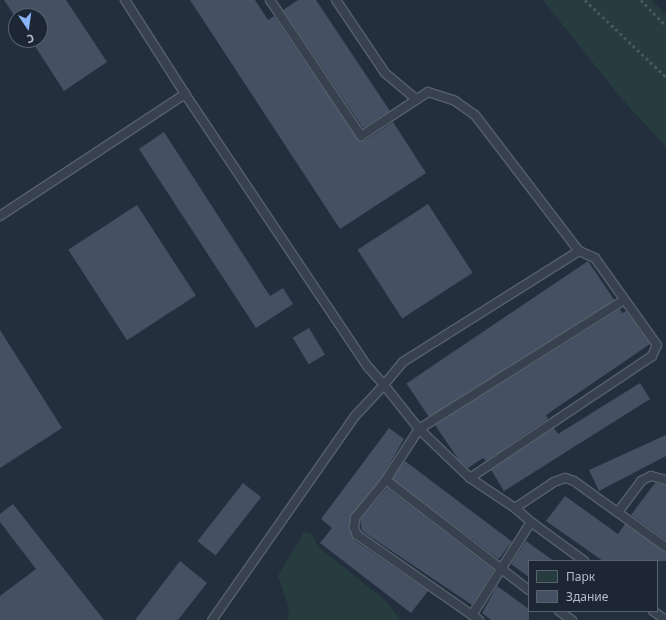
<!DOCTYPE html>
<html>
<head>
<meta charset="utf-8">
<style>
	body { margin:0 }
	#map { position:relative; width:666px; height:620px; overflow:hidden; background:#242f3e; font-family:"Noto Sans",sans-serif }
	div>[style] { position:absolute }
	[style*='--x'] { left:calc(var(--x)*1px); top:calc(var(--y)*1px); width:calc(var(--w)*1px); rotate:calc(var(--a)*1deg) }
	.green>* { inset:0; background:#263c3f }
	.building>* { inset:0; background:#455162; transform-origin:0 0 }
	.path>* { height:2.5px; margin-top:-1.25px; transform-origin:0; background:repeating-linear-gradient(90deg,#44595c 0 3px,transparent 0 6px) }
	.roads { filter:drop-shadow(1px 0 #565f6c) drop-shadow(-1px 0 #565f6c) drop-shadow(0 1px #565f6c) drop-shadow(0 -1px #565f6c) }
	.service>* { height:8px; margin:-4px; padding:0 4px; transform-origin:4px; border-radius:4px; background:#38414e }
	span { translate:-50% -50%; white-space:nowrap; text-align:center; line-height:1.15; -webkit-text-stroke:3px #1d2633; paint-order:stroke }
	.legend { position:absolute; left:528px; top:560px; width:130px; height:52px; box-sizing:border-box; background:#1d2633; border:1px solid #59626f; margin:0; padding:5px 7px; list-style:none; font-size:12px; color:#b4bcc9 }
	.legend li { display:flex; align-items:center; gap:8px; height:20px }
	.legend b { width:20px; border:1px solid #59626f }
	.north { position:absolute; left:8px; top:8px; width:40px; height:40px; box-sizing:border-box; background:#1d2633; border:1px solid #59626f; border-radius:50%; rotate:167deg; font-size:11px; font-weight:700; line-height:16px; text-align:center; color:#b4bcc9 }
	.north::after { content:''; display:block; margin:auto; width:14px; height:18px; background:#8ab4f8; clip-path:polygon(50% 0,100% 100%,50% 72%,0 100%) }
</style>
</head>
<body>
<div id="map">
	<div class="green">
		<i style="clip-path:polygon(543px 0,651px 0,666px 15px,666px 147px,622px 99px)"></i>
		<i style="clip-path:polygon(304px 532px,312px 534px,317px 546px,385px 600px,401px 620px,287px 620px,289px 608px,278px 576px)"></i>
	</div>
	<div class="building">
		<i style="clip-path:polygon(4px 0,66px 0,107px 62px,64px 91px,31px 40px,40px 40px,40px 16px,16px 18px)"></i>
		<i style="clip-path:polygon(190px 0,255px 0,268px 20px,274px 16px,357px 139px,364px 141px,393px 122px,426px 173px,340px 229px)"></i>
		<i style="clip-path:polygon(298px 0,316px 0,390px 111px,363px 128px,283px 10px)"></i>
		<i style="clip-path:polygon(164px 132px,270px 296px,283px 288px,293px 304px,256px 328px,139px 149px)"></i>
		<i style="left:428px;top:204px;width:82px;height:84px;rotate:57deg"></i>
		<i style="left:137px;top:205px;width:108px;height:82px;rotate:57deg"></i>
		<i style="left:588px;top:261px;width:47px;height:219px;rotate:56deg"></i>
		<i style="clip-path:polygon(620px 309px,622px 313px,626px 311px,650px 344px,546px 415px,548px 419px,486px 461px,483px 458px,468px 468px,459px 460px,435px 425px)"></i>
		<i style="left:309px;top:328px;width:31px;height:19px;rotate:59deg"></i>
		<i style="clip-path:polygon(0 330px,62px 428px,0 468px)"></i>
		<i style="clip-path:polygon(640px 383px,650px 399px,504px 491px,491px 470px,554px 428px,558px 434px)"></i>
		<i style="clip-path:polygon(389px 428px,404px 439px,382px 477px,351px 515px,349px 527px,354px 540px,428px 591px,411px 613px,320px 543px,332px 528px,321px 519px)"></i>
		<i style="clip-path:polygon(666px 435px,666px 456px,599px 491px,589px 470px)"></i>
		<i style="left:405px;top:461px;width:134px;height:22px;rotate:37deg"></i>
		<i style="left:243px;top:483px;width:23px;height:74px;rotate:38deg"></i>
		<i style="clip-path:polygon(655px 483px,666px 485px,666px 540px,631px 515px)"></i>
		<i style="clip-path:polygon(387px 488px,494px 570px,472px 605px,362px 531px,360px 520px)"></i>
		<i style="clip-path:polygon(565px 496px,618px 534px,625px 524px,666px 552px,666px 561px,603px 561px,546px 521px)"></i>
		<i style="clip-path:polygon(13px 504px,104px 620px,0 620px,0 596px,36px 569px,0 522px,0 514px)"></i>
		<i style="clip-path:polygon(526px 541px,554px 561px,529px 561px,529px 577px,511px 564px)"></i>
		<i style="clip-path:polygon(180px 561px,207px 583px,178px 620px,135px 620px)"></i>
		<i style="clip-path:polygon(497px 586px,529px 609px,529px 620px,491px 620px,482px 613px)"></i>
	</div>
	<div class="path">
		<i style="--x:585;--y:0;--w:112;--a:43.5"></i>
		<i style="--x:641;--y:0;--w:36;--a:46"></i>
	</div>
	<div class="roads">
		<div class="service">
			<i style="--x:125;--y:0;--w:112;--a:57.4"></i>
			<i style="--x:185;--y:94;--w:329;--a:56.2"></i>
			<i style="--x:368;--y:367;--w:24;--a:48"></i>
			<i style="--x:384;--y:385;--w:42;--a:133.1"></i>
			<i style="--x:355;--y:416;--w:249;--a:125"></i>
			<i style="--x:270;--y:0;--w:164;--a:56.2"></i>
			<i style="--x:361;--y:136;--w:80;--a:-33.3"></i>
			<i style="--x:428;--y:92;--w:28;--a:18"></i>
			<i style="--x:455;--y:101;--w:24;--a:35"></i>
			<i style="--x:475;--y:115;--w:171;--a:52.6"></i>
			<i style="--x:579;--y:251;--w:208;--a:147.8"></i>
			<i style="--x:403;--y:362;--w:30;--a:130"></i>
			<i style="--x:384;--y:385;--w:56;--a:51.5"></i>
			<i style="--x:419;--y:429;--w:71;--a:43.9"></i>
			<i style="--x:470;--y:478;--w:54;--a:33.7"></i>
			<i style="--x:515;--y:508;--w:21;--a:41"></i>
			<i style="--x:531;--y:522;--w:66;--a:36.3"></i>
			<i style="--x:336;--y:0;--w:88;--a:56.1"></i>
			<i style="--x:385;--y:73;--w:40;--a:40"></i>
			<i style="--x:0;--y:216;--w:222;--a:-33.4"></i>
			<i style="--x:470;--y:478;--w:219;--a:-33.8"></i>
			<i style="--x:652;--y:356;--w:12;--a:-66"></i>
			<i style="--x:657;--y:345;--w:107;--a:-125.5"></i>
			<i style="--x:595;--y:258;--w:17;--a:-156"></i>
			<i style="--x:386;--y:480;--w:180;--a:37.6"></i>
			<i style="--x:515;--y:508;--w:47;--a:-33.7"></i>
			<i style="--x:554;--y:482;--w:12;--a:-20"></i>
			<i style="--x:565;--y:478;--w:9;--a:18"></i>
			<i style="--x:574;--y:481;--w:113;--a:35.7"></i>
			<i style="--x:618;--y:512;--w:39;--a:-53"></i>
			<i style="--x:641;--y:481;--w:11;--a:-27"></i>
			<i style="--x:651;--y:476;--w:16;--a:15"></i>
			<i style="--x:559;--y:611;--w:16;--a:35"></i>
			<i style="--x:653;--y:611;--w:16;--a:35"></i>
			<i style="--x:472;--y:615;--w:110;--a:-57.6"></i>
			<i style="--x:479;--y:620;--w:149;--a:-145.1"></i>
			<i style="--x:357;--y:535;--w:9;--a:-111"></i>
			<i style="--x:354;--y:527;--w:9;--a:-84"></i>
			<i style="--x:355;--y:518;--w:49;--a:-50.8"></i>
			<i style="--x:386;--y:480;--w:61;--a:-57.1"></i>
			<i style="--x:419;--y:429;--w:242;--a:-32.2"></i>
		</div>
	</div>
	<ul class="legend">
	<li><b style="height:11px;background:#263c3f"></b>Парк</li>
	<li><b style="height:11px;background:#455162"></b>Здание</li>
	</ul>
	<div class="north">С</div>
</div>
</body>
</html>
